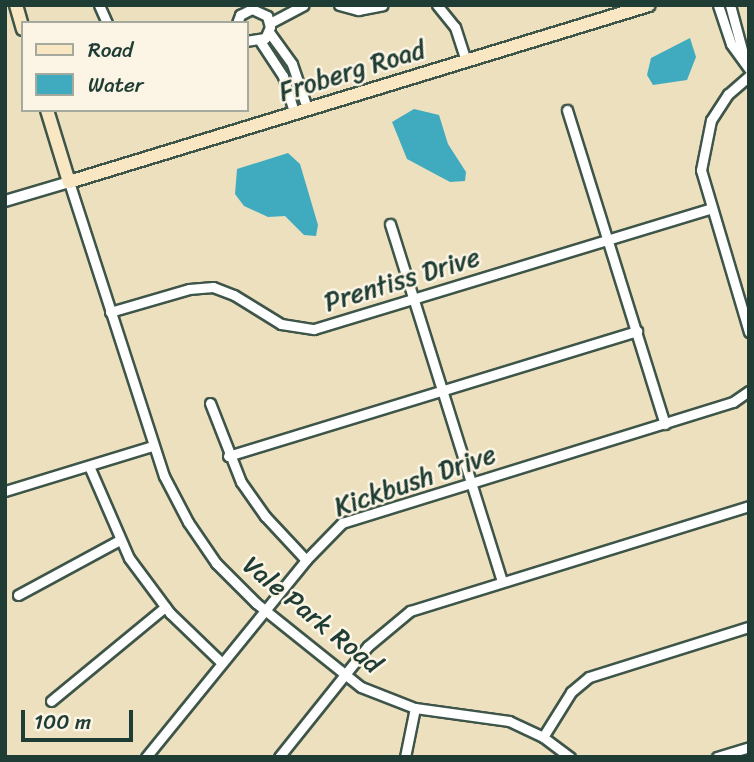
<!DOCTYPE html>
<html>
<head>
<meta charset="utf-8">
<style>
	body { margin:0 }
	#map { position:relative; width:754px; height:762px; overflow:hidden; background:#ece0be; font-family:Sriracha,sans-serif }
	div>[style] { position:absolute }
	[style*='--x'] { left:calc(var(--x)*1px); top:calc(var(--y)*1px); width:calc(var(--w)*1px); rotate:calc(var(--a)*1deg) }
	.water>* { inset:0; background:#40abbf }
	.roads { filter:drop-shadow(2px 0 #3e5549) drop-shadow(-2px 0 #3e5549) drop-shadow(0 2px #3e5549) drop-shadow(0 -2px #3e5549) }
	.minor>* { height:9px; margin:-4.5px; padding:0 4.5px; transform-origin:4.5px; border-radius:4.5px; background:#fff }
	.tertiary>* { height:10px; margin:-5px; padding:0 5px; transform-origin:5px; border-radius:5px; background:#fff }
	.secondary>* { height:12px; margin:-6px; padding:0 6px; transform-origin:6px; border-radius:6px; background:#f9e7c3 }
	span { translate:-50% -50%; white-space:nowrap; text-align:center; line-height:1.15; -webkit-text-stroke:5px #fcf5e5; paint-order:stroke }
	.street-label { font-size:26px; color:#1f3d34 }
	.frame { position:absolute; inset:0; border:7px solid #1f3d34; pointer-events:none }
	.legend { position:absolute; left:21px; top:21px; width:228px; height:91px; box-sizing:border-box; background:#fcf5e5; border:2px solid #a4ab9e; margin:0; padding:9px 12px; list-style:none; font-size:21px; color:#1f3d34 }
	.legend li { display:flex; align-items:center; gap:14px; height:35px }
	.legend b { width:35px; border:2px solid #a4ab9e }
	.scale { position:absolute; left:21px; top:710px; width:112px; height:32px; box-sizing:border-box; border:4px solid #1f3d34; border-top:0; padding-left:9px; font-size:21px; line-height:24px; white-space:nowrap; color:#1f3d34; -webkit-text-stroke:5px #fcf5e5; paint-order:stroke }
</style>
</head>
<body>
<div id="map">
	<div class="water">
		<i style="clip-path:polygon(690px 38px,696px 57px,687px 80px,653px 85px,647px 75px,651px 58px)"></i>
		<i style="clip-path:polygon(414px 109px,439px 115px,448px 144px,466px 172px,465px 181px,450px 182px,407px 159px,392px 122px)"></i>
		<i style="clip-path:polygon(288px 153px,300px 164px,318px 225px,316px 236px,304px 235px,285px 216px,268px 217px,244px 206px,235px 194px,237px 169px)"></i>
	</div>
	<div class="roads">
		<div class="minor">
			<i style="--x:99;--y:5;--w:20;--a:66"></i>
			<i style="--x:339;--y:5;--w:20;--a:15"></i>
			<i style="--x:358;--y:10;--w:25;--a:-11"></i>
			<i style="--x:437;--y:5;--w:28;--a:51"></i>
			<i style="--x:455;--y:27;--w:35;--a:72"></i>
			<i style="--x:718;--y:5;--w:41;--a:71.6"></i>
			<i style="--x:731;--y:44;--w:31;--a:54"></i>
			<i style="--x:730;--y:5;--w:58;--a:75"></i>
			<i style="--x:237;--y:23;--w:9;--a:-69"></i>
			<i style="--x:240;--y:15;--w:13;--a:-27"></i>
			<i style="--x:252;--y:9;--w:17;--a:25"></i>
			<i style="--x:267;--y:16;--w:11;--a:75"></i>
			<i style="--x:270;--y:27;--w:12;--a:114"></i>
			<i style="--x:265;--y:38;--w:18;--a:171"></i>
			<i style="--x:270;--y:23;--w:38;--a:-28"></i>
			<i style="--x:269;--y:32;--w:39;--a:54"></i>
			<i style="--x:292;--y:64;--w:46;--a:71.2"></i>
			<i style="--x:260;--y:41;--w:42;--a:56.7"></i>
			<i style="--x:283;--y:76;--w:39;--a:73"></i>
			<i style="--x:749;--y:76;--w:28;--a:139"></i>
			<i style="--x:728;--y:94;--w:31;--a:123"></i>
			<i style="--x:711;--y:120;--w:51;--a:101.3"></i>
			<i style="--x:701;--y:170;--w:169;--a:73.5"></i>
			<i style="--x:567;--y:110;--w:329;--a:72.7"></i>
			<i style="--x:69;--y:182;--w:309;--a:72.1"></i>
			<i style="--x:164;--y:476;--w:52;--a:62.4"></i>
			<i style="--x:188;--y:522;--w:50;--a:55.7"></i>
			<i style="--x:216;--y:563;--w:57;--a:45"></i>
			<i style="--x:256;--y:603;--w:134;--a:38.7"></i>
			<i style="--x:361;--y:687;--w:58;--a:21.3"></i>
			<i style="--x:415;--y:708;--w:95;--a:7.9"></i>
			<i style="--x:509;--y:721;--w:38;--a:25"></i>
			<i style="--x:543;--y:737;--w:34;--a:37"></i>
			<i style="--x:390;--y:224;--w:374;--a:72.6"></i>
			<i style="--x:110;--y:312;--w:82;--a:-16.2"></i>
			<i style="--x:189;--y:289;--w:24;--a:-5"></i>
			<i style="--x:213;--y:287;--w:22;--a:21"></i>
			<i style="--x:234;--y:295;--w:55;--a:31.7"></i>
			<i style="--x:281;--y:324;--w:33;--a:9"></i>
			<i style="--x:314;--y:329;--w:414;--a:-16.9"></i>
			<i style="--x:210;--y:403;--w:85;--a:68.6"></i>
			<i style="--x:241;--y:482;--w:42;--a:54.8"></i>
			<i style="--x:265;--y:516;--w:60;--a:47"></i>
			<i style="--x:228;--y:456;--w:428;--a:-17"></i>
			<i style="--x:89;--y:466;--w:100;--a:66.5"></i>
			<i style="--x:129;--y:558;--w:69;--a:53.3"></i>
			<i style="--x:170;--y:613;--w:72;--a:43.9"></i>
			<i style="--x:5;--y:491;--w:154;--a:-17"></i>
			<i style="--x:18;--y:595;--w:114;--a:-28.4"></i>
			<i style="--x:51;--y:701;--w:148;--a:-39.5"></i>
			<i style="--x:543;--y:737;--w:53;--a:-58.1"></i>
			<i style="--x:571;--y:692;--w:23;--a:-40"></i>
			<i style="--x:589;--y:677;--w:168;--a:-17.4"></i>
			<i style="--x:146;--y:757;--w:254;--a:-50.9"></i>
			<i style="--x:306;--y:560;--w:52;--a:-45.8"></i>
			<i style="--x:342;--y:523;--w:409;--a:-17.2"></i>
			<i style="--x:733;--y:402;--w:19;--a:-35"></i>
			<i style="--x:279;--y:757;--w:142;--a:-51.3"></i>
			<i style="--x:368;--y:646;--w:55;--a:-39.8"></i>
			<i style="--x:410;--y:611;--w:355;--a:-17.2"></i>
			<i style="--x:405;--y:757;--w:50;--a:-78.5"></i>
			<i style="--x:717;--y:757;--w:34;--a:-17"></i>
		</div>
		<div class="tertiary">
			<i style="--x:5;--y:201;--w:67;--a:-16.5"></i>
		</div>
		<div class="secondary">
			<i style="--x:16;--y:5;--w:25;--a:74"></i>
			<i style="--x:47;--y:110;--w:75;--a:73"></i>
			<i style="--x:69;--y:182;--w:606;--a:-16.97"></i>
		</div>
	</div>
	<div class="street-label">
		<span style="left:352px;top:71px;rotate:-17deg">Froberg Road</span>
		<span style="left:402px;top:280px;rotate:-17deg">Prentiss Drive</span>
		<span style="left:415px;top:481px;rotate:-19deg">Kickbush Drive</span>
		<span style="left:312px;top:615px;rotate:39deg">Vale Park Road</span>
	</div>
	<div class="frame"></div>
	<ul class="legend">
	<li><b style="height:9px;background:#f9e7c3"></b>Road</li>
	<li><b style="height:19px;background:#40abbf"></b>Water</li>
	</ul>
	<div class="scale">100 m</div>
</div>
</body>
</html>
